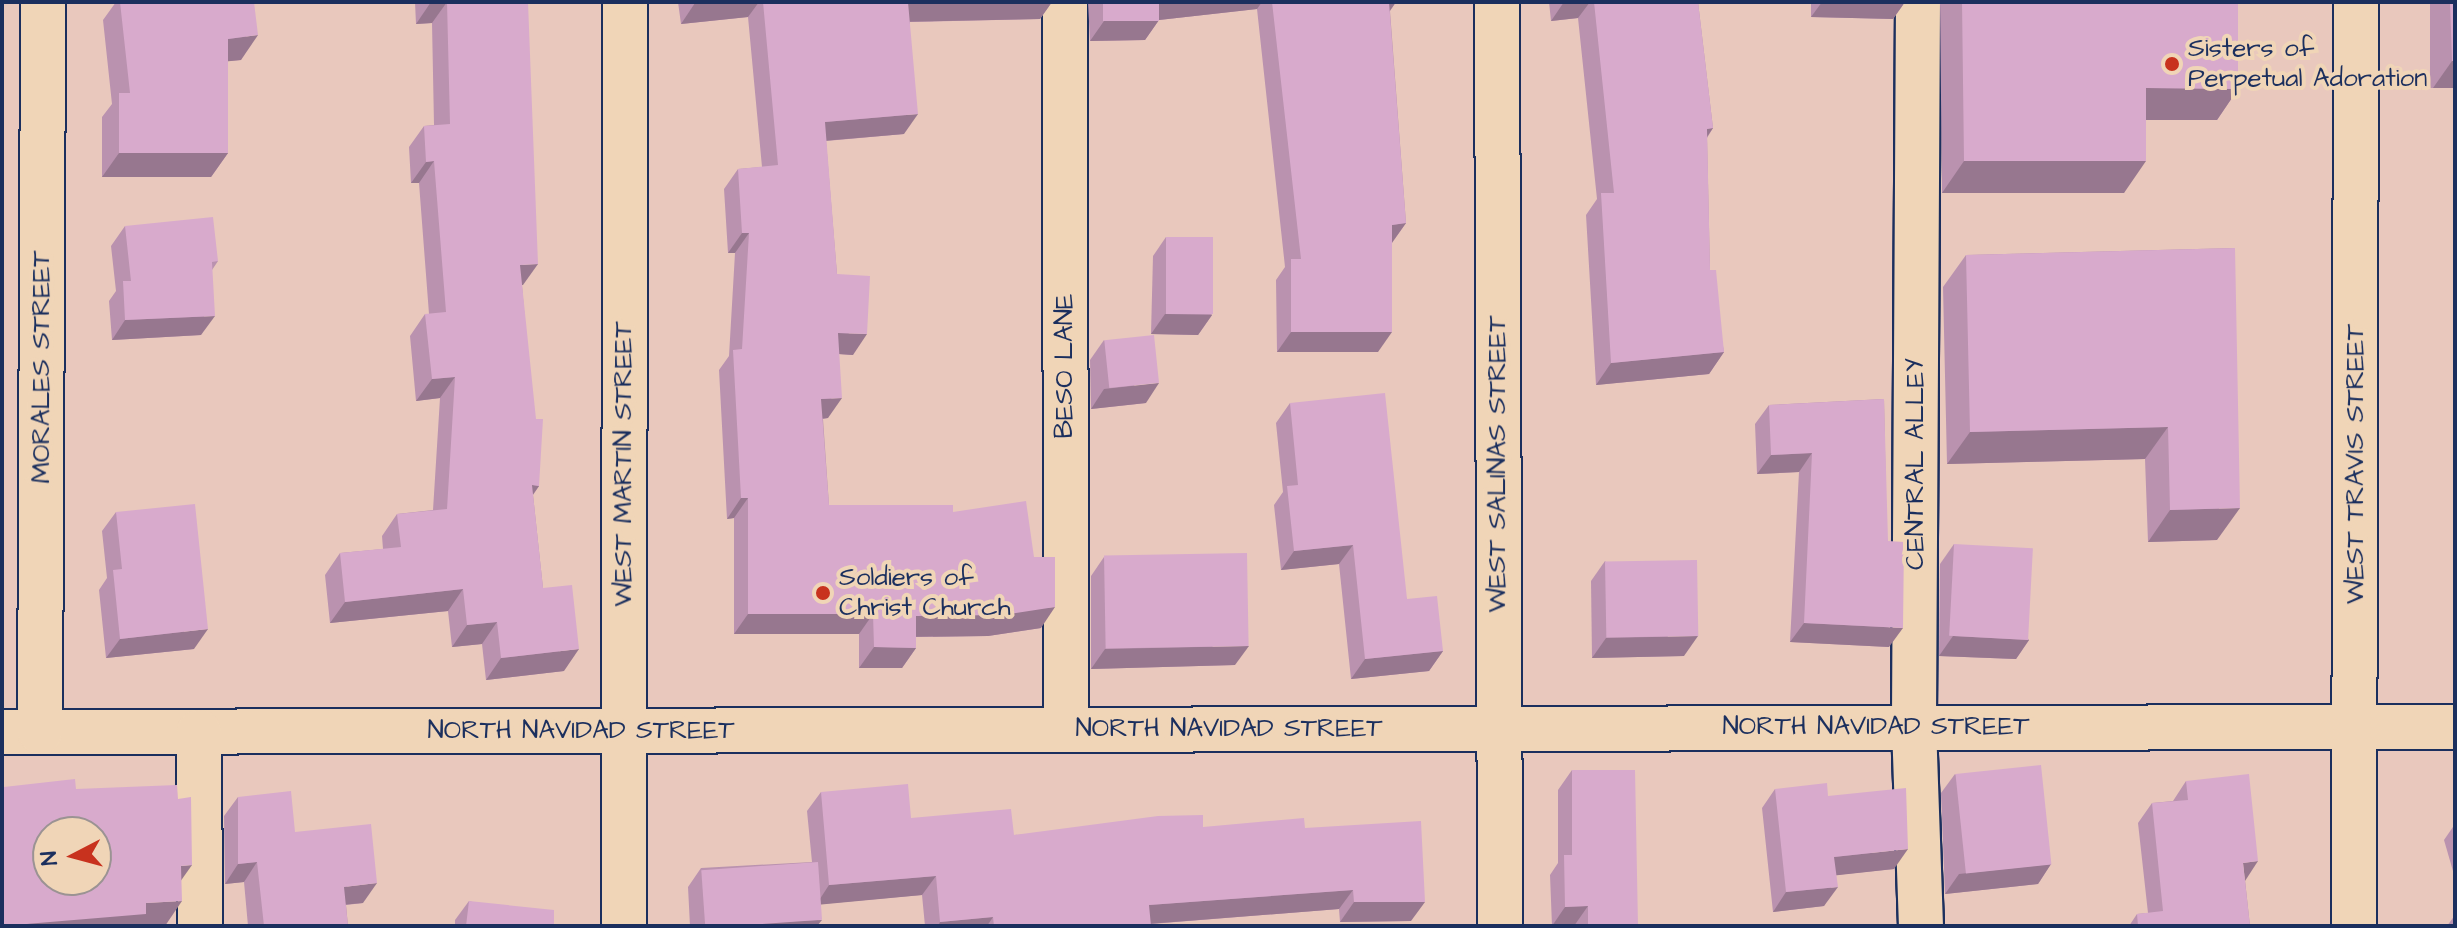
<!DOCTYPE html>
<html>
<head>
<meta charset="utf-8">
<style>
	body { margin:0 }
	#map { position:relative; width:2457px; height:928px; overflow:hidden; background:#e9c8bd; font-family:"Architects Daughter",sans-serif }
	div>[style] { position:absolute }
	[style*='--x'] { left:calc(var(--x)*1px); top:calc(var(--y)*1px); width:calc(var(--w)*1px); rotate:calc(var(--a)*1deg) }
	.roads { filter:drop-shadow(2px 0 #1b2f5e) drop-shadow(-2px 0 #1b2f5e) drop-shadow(0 2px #1b2f5e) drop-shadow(0 -2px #1b2f5e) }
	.minor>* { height:44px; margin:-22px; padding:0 22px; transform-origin:22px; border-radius:22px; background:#f0d5b7 }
	.major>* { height:44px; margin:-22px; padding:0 22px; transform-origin:22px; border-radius:22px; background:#f0d5b7 }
	.wall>* { inset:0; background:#ba92af; transform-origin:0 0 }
	.shaded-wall>* { inset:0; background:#97778f }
	.building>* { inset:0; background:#d8aacc; transform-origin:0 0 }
	.dots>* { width:22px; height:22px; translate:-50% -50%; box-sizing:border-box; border:4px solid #f0d5b7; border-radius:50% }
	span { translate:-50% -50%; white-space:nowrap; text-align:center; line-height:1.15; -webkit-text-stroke:8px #f0d5b7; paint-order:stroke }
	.poi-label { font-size:26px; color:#1b2f5e }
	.left { translate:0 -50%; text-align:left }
	.street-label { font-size:26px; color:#1b2f5e }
	.frame { position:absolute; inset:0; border:4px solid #1b2f5e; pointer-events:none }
	.north { position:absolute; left:32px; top:816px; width:80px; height:80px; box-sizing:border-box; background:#f0d5b7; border:2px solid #9b9393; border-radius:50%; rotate:264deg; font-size:22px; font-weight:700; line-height:32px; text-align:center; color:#1b2f5e }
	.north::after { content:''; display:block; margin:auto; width:28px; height:36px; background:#c8321e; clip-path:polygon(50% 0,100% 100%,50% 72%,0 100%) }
</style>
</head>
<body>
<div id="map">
	<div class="roads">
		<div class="minor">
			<i style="--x:1065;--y:2;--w:728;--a:89.92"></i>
			<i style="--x:1497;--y:2;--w:924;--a:89.81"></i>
			<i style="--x:1918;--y:2;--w:724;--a:90.32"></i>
			<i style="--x:1914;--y:726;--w:200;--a:88"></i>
			<i style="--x:2;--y:732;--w:2453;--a:-0.12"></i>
			<i style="--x:40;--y:732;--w:730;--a:-89.76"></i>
			<i style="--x:199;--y:732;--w:194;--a:89.7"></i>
			<i style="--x:2354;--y:926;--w:924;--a:-89.88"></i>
		</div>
		<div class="major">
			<i style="--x:624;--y:926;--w:924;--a:-89.94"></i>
		</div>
	</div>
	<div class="wall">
		<i style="clip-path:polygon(116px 2px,254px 2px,241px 60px,228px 61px,228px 153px,211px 177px,102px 177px,102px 117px,112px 104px,103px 20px)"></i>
		<i style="clip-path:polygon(415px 2px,528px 2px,522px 286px,539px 486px,533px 495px,543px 588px,564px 671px,486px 680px,482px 644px,452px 647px,448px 611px,330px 623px,325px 575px,340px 553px,383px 549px,382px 536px,397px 514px,433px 510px,440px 398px,416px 401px,410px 336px,425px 314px,429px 314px,419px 183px,411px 183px,409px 147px,424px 126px,434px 125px,432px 23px,416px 24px)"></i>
		<i style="clip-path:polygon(678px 2px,1052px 2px,1040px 19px,910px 22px,904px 134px,826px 141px,837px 274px,853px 355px,839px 354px,828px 418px,823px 419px,829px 505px,953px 512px,1041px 628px,988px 636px,916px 637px,916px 648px,902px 668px,859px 668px,859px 634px,734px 634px,734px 518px,727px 519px,719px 370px,729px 356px,735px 253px,728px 253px,724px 189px,738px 169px,762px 167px,748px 17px,681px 24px)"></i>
		<i style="clip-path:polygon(1088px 2px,1396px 2px,1390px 11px,1406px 223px,1392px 243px,1378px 352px,1277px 352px,1276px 280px,1285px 267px,1257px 9px,1159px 20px,1145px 40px,1090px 41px)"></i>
		<i style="clip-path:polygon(1549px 2px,1698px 2px,1713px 128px,1707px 138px,1710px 270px,1724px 352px,1709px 374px,1596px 385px,1586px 215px,1597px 199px,1578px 18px,1551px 21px)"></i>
		<i style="clip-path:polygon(1811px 2px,1905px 2px,1893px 19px,1811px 17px)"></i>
		<i style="clip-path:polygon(1940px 2px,2238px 2px,2238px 89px,2217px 120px,2146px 120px,2124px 193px,1942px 193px)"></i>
		<i style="left:2430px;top:2px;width:25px;height:86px"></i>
		<i style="clip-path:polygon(125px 226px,218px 261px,212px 270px,201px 335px,112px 340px,109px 301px,116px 291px,111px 246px)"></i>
		<i style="clip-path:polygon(1166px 237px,1212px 315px,1198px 335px,1151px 334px,1153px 256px)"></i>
		<i style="clip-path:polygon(2235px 248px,2217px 540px,2148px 542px,2145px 459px,1947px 464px,1943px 287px,1966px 255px)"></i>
		<i style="clip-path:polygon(1104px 340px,1146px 403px,1091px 409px,1090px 360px)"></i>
		<i style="clip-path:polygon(1884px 399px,1889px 647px,1790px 642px,1799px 472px,1757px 474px,1755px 424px,1769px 405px)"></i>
		<i style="clip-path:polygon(1290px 403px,1407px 599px,1443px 651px,1429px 671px,1351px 679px,1339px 564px,1281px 570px,1274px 505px,1283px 492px,1276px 423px)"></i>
		<i style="clip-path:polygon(116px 512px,194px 649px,106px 658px,99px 590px,107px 578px,102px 531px)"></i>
		<i style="left:2454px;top:531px;width:1px;height:104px"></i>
		<i style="clip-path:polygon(1954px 544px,2029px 640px,2016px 659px,1939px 656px,1940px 564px)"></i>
		<i style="clip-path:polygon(1104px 557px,1235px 665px,1091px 669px,1091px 576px)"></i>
		<i style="clip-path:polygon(1605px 561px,1684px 656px,1592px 658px,1591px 581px)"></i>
		<i style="clip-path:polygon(1572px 770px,1638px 926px,1552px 926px,1550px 875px,1558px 863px,1558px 790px)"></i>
		<i style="clip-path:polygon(1955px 774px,2051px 864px,2038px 884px,1945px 894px,1941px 793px)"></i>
		<i style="clip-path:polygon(2186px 781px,2245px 880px,2250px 926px,2129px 926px,2137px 914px,2148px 913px,2138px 823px,2152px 803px,2173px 801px)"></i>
		<i style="clip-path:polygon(1775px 789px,1894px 869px,1836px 875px,1824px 906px,1773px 912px,1762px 808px)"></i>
		<i style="clip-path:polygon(821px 792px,911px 818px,1014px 835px,1203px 827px,1305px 828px,1411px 921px,1340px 922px,1339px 909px,1151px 924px,1151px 926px,925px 926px,922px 895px,821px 904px,817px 926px,690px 926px,688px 887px,701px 868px,812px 862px,807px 811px)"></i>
		<i style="clip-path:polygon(238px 797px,295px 832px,363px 903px,346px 905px,348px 926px,248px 926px,244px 882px,225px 884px,224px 816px)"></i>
		<i style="clip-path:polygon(2455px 824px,2455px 878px,2444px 840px)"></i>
		<i style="clip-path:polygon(469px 901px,554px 926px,455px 926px,455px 920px)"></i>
		<i style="clip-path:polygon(2455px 915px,2455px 926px,2447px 926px)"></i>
	</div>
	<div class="shaded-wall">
		<i style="clip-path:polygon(431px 2px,447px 2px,432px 23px,416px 24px)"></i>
		<i style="clip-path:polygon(708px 2px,759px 2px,748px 17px,681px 24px,695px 3px)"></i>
		<i style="clip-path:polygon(908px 2px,1052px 2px,1040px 19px,894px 22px)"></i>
		<i style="clip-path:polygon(1158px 2px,1262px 2px,1257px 9px,1159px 20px,1145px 40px,1090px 41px,1104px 21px)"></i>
		<i style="clip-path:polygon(1387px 2px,1396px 2px,1384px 19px)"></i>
		<i style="clip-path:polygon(1564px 2px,1590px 2px,1578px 18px,1551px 21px)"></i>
		<i style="clip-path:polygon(1822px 2px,1905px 2px,1893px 19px,1811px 17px)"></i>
		<i style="clip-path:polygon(258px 35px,241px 60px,211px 63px,228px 39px)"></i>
		<i style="clip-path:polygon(2452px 61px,2455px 61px,2455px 88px,2433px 88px)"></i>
		<i style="clip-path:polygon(2146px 88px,2238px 89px,2217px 120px,2124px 120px)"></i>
		<i style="clip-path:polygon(918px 114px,904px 134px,811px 142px,825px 122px)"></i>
		<i style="clip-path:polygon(1713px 128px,1698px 150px,1707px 129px)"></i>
		<i style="clip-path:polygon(119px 153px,228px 153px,211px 177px,102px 177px)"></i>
		<i style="clip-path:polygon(434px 161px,419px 183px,411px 183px,426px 162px)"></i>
		<i style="clip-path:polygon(1964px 161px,2146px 161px,2124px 193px,1942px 193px)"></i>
		<i style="clip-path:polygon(1406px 223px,1391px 244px,1392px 225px)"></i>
		<i style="clip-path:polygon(742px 233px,749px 233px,735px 253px,728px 253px)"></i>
		<i style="clip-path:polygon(538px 264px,523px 285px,505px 287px,520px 265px)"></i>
		<i style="clip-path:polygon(1165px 314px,1212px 315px,1198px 335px,1151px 334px)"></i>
		<i style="clip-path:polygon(215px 316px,201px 335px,112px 340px,125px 320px)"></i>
		<i style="clip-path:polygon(1291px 332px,1392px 332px,1378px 352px,1277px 352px)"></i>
		<i style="clip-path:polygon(838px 333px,867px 334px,853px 355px,823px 353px)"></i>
		<i style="clip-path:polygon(1724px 352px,1709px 374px,1596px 385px,1611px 363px)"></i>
		<i style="clip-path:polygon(455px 377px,440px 398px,416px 401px,432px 379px)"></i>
		<i style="clip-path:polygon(1159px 383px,1146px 403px,1091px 409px,1104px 389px)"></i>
		<i style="clip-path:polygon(842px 398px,828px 418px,807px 420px,821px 399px)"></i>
		<i style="clip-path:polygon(2168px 427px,2145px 459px,1947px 464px,1970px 432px)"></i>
		<i style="clip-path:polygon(1812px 453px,1799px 472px,1757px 474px,1771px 455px)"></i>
		<i style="clip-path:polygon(532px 485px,539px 486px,524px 507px)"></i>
		<i style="clip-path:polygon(741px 498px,748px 498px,734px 518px,727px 519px)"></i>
		<i style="clip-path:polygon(2240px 508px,2217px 540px,2148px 542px,2170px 510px)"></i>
		<i style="clip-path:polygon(1353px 545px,1339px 564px,1281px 570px,1294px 551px)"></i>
		<i style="clip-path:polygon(463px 589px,448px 611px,330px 623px,345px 602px)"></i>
		<i style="clip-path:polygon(1055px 607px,1041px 628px,988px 636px,901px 637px,916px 616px)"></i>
		<i style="clip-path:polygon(748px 614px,873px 614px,859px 634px,734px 634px)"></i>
		<i style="clip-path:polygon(497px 622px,482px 644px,452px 647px,467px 625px)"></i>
		<i style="clip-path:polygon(1804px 623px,1903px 628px,1889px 647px,1790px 642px)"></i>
		<i style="clip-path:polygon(208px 629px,194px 649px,106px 658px,120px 639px)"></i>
		<i style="clip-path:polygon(1698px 636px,1684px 656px,1592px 658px,1606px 638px)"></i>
		<i style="clip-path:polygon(1953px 636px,2029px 640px,2016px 659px,1939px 656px)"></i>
		<i style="clip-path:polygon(1249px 646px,1235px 665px,1091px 669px,1105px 649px)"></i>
		<i style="clip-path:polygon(874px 647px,916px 648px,902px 668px,859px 668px)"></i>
		<i style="clip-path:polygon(579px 649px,564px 671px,486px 680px,501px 658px)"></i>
		<i style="clip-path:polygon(1443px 651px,1429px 671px,1351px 679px,1365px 659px)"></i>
		<i style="clip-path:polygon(1908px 849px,1894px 869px,1821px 877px,1834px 857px)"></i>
		<i style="clip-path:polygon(2258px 861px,2245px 881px,2243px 863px)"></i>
		<i style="clip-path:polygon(257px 862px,244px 882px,225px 884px,238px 864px)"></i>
		<i style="clip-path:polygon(2051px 864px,2038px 884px,1945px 894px,1959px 874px)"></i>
		<i style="clip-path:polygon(192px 865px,175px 889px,181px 866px)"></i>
		<i style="clip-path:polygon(936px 876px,922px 895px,816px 905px,829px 885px)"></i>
		<i style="clip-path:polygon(377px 883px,363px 903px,330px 906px,344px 887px)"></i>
		<i style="clip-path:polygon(1838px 887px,1824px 906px,1773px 912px,1786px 892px)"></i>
		<i style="clip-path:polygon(1353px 890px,1339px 909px,1135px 925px,1149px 905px)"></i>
		<i style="clip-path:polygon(182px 901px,165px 926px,12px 926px,146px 903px)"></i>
		<i style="clip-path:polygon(1354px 902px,1425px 902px,1411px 921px,1340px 922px)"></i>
		<i style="clip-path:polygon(1588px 906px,1574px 926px,1552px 926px,1565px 907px)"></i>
		<i style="clip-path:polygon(993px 917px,987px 926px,938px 926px,940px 922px)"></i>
		<i style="clip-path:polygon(822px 920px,817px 926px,705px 926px,705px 925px)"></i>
	</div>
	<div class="building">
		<i style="clip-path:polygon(120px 2px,254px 2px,258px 35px,228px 39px,228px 153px,119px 153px,119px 93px,130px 93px)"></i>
		<i style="clip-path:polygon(447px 2px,528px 2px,538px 264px,520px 265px,536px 419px,543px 419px,539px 486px,532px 485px,543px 588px,572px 585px,579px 649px,501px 658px,497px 622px,467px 625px,463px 589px,345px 602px,340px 553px,401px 547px,397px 514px,447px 509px,455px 377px,432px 379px,425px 314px,446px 312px,434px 161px,426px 162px,424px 126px,450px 124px)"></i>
		<i style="clip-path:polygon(763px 2px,908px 2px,918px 114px,825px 122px,837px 274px,870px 276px,867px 334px,838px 333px,842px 398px,821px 399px,829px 505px,953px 505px,953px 512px,1026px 501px,1034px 557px,1055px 557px,1055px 607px,1003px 615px,916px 616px,916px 648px,874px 647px,873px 614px,748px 614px,748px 498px,741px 498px,733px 350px,742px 349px,749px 233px,742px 233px,738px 169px,778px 165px)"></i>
		<i style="left:1103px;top:2px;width:56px;height:19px"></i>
		<i style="clip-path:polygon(1272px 2px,1389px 2px,1406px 223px,1392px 225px,1392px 332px,1291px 332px,1291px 259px,1301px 259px)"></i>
		<i style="clip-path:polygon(1594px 2px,1698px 2px,1713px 128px,1707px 129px,1710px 270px,1716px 270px,1724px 352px,1611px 363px,1601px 193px,1614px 193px)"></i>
		<i style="clip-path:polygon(1962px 2px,2238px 2px,2238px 89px,2146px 88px,2146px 161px,1964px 161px)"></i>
		<i style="clip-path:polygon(2450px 2px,2455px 2px,2455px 61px,2452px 61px)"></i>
		<i style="clip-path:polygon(213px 217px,218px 261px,212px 262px,215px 316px,125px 320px,123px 281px,131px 281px,125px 226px)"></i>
		<i style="left:1166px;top:237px;width:47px;height:77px"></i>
		<i style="clip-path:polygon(2235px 248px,2240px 508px,2170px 510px,2168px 427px,1970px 432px,1966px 255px)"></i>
		<i style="left:1154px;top:335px;width:48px;height:50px;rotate:84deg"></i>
		<i style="clip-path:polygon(1385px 393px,1407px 599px,1437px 596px,1443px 651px,1365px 659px,1353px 545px,1294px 551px,1287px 486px,1298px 485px,1290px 403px)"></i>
		<i style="clip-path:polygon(1884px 399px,1888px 541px,1904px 542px,1903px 628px,1804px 623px,1812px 453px,1771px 455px,1769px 405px)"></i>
		<i style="clip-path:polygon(195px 504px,208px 629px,120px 639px,113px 570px,122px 569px,116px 512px)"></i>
		<i style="left:1954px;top:544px;width:79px;height:92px;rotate:3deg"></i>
		<i style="left:1247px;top:553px;width:93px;height:143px;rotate:89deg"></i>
		<i style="left:1697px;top:560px;width:76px;height:92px;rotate:89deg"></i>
		<i style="left:2041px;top:765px;width:100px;height:86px;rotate:84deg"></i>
		<i style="clip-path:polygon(1572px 770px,1635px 770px,1638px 926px,1588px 926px,1588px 906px,1565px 907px,1564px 855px,1572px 855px)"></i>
		<i style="clip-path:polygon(evenodd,2px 773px,4px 773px,4px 787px,75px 779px,76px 789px,177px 785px,178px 799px,191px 797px,192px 865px,181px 866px,182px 901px,146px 903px,146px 914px,2px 926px,2px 773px,48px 832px,96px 832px,96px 880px,48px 880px,48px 832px)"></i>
		<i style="clip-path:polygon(2249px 774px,2258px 861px,2243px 863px,2250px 926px,2138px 926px,2137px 914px,2163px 911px,2152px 803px,2188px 800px,2186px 781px)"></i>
		<i style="clip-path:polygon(1827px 783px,1828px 796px,1906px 788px,1908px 849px,1834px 857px,1838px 887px,1786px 892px,1775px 789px)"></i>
		<i style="clip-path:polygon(908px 784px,911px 818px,1011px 809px,1014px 835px,1158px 816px,1203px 815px,1203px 827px,1304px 818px,1305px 828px,1421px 821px,1425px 902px,1354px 902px,1353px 890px,1149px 905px,1151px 926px,994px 926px,993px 917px,940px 922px,936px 876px,829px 885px,821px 792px)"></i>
		<i style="clip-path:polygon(291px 791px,295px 832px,371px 824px,377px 883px,344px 887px,348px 926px,264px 926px,257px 862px,238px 864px,238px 797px)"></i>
		<i style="left:818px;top:862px;width:58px;height:117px;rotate:86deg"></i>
		<i style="clip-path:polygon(469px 901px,554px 910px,554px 926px,466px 926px)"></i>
	</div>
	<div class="dots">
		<i style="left:2172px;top:64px;background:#c8321e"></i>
		<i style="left:823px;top:593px;background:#c8321e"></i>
	</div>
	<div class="poi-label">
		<span class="left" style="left:2188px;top:64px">Sisters of<br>Perpetual Adoration</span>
		<span class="left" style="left:839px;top:593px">Soldiers of<br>Christ Church</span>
	</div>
	<div class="street-label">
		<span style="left:1065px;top:366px;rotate:-90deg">BESO LANE</span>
		<span style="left:42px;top:367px;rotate:-90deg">MORALES STREET</span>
		<span style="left:624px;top:464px;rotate:-90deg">WEST MARTIN STREET</span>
		<span style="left:1498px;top:464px;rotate:-90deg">WEST SALINAS STREET</span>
		<span style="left:1916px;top:464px;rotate:-90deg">CENTRAL ALLEY</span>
		<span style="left:2356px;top:464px;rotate:-90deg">WEST TRAVIS STREET</span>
		<span style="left:1876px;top:727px">NORTH NAVIDAD STREET</span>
		<span style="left:1229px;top:729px">NORTH NAVIDAD STREET</span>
		<span style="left:581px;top:731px">NORTH NAVIDAD STREET</span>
	</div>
	<div class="frame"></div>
	<div class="north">N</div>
</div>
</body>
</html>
